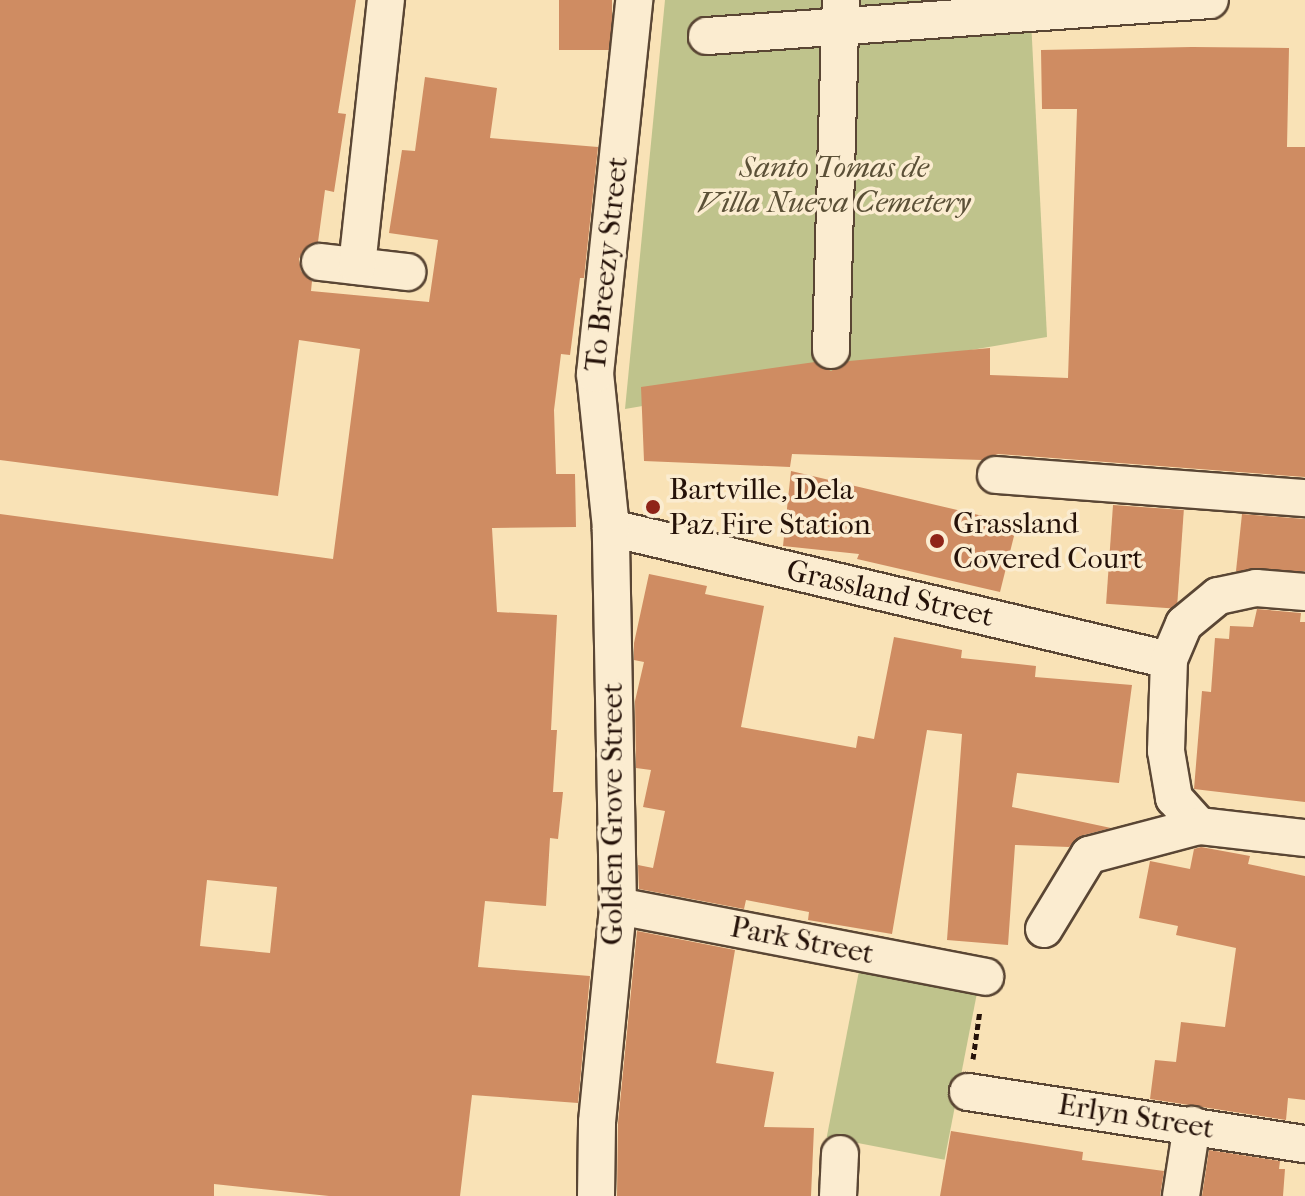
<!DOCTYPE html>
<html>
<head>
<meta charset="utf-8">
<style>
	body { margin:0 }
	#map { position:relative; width:1305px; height:1196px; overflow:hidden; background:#f9e2b6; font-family:"IM FELL French Canon",serif }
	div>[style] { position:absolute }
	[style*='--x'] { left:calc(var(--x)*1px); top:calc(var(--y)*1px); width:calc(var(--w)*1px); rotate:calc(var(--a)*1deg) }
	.green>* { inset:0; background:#bfc38c; transform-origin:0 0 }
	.building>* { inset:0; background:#cf8c62; transform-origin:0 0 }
	.path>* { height:5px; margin-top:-2.5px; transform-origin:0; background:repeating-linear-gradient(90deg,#251209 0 6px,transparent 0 10px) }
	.roads { filter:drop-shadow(2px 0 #5a4634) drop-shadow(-2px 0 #5a4634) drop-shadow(0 2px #5a4634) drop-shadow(0 -2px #5a4634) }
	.minor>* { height:36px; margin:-18px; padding:0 18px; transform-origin:18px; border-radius:18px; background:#fbecd0 }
	.dots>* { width:22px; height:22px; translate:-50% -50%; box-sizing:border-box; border:4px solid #fbecd0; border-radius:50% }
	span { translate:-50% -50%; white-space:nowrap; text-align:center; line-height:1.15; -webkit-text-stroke:7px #fbecd0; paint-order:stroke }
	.park-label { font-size:30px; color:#5b5037; font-style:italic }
	.street-label { font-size:30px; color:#251209 }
	.poi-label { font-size:30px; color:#251209 }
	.left { translate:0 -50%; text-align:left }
</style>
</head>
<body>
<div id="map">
	<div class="green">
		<i style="clip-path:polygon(665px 0,1030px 0,1047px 337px,625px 409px)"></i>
		<i style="left:859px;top:971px;width:120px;height:169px;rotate:11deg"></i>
	</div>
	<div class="building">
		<i style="clip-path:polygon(evenodd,0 0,356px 0,338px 113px,346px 114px,334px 192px,325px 190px,318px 242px,304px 249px,299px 259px,301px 271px,312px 281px,311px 291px,429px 302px,438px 240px,389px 233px,402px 150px,415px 151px,425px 77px,497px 88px,490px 138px,598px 147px,584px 278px,580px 278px,570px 355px,561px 354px,554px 410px,556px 474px,575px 474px,576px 527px,492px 528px,497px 612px,557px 615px,551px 730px,557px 730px,553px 792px,563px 792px,558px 839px,550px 838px,546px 906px,485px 901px,478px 967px,590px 976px,578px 1103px,472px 1095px,460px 1196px,329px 1196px,214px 1184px,214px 1196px,0 1196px,0 514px,333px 559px,360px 349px,299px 340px,278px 496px,0 460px,0 0,207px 880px,277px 887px,270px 953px,200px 946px,207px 880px)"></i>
		<i style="left:559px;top:0;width:53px;height:50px"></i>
		<i style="clip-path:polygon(1192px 47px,1289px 48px,1287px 147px,1305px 147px,1305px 477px,998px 454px,982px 460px,792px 454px,790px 467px,644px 461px,641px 387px,815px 362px,831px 371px,849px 361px,990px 348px,990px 375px,1068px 378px,1077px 109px,1042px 109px,1041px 50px)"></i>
		<i style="clip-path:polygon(791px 471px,1017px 524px,1000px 592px,857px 559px,859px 554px,783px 546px)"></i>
		<i style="left:1113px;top:505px;width:71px;height:99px;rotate:4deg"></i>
		<i style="clip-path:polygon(1242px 514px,1305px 519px,1305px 571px,1236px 571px)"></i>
		<i style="clip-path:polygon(649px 574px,707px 586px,705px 594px,764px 606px,741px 727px,856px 748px,858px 736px,874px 739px,894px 637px,962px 650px,961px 658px,1036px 666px,1035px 677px,1132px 685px,1119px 783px,1017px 773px,1012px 807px,1111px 828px,1084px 835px,1069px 847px,1015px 845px,1008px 945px,947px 940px,962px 734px,927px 730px,892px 934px,808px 920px,809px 912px,746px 900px,744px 909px,639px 889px,638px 865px,653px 868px,665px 811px,643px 807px,651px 770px,636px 768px,635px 701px,644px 662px,634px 660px,634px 643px)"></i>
		<i style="clip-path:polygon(1257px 609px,1301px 613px,1300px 622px,1305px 622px,1305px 802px,1194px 789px,1202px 691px,1211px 692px,1215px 638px,1229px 639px,1230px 626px,1253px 627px)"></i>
		<i style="clip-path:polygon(1201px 847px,1250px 856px,1248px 864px,1305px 876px,1305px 1100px,1288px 1098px,1286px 1120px,1150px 1099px,1155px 1060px,1176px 1062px,1181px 1022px,1225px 1027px,1236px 948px,1176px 935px,1178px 926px,1139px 918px,1150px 861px,1190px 869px,1194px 849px)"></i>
		<i style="clip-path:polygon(637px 931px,735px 950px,716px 1063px,774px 1072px,764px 1127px,814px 1128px,811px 1196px,617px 1196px,618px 1123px)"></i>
		<i style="clip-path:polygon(951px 1131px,1083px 1152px,1082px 1160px,1164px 1171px,1160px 1196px,940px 1196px)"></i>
		<i style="clip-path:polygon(1209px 1150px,1280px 1161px,1279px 1169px,1285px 1169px,1283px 1196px,1202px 1196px)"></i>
	</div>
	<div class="path">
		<i style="--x:973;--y:1059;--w:49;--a:-81.9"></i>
	</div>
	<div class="roads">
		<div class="minor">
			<i style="--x:707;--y:36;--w:504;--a:-4.09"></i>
			<i style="--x:320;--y:262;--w:88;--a:6.6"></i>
			<i style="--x:357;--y:266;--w:268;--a:-83.8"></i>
			<i style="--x:831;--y:350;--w:350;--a:-88.4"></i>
			<i style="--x:996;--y:475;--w:310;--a:4.3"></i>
			<i style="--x:611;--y:528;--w:573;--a:13.31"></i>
			<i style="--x:1305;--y:592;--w:49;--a:-175.3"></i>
			<i style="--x:1256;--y:588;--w:39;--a:168"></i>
			<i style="--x:1218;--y:596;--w:44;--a:140.5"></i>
			<i style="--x:1184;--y:624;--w:39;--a:113"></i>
			<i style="--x:1169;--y:660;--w:91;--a:91.9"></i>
			<i style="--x:1166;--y:751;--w:48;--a:80.3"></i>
			<i style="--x:1174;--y:798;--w:38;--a:48"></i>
			<i style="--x:1199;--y:826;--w:107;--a:6.5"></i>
			<i style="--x:618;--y:906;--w:374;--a:10.9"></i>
			<i style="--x:1044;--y:929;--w:87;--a:-58.7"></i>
			<i style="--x:1089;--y:855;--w:114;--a:-14.8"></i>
			<i style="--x:968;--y:1092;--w:341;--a:8.8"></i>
			<i style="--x:596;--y:1196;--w:74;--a:-89.2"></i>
			<i style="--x:597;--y:1122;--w:217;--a:-84.4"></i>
			<i style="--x:618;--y:906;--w:378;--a:-91.1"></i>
			<i style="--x:611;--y:528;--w:155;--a:-95.9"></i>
			<i style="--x:595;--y:374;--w:376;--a:-84"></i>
			<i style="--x:838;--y:1196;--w:42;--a:-87.3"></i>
			<i style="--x:1181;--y:1196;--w:72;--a:-81.2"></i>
		</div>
	</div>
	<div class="dots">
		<i style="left:653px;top:507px;background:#8f2418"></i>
		<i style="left:937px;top:541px;background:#8f2418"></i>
	</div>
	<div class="park-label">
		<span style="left:834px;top:185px">Santo Tomas de<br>Villa Nueva Cemetery</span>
	</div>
	<div class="street-label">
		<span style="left:607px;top:264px;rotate:-84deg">To Breezy Street</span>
		<span style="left:890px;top:594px;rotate:13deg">Grassland Street</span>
		<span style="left:613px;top:814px;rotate:-90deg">Golden Grove Street</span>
		<span style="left:802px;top:941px;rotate:11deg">Park Street</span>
		<span style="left:1136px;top:1117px;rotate:9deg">Erlyn Street</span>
	</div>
	<div class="poi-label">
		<span class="left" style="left:669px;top:507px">Bartville, Dela<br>Paz Fire Station</span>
		<span class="left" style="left:953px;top:541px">Grassland<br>Covered Court</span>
	</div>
</div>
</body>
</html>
